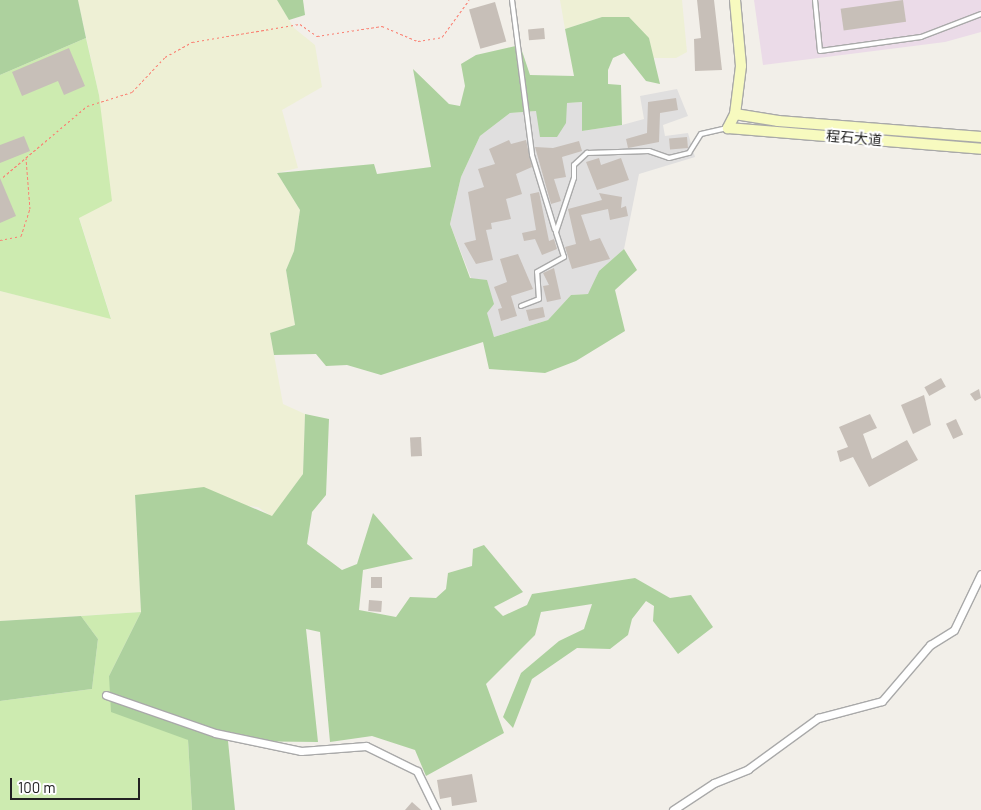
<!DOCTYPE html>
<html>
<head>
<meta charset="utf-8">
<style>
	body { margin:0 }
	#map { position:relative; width:981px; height:810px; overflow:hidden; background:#f2efe9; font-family:Barlow,"Noto Sans SC",sans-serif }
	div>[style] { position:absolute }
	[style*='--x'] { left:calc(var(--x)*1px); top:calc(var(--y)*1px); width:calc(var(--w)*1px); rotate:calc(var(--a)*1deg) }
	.residential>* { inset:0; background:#e0dfdf }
	.industrial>* { inset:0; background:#ebdbe8 }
	.farmland>* { inset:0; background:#eef0d5 }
	.grass>* { inset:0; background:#cdebb0 }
	.forest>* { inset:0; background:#add19e }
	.building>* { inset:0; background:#c7bfb8; transform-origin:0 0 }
	.path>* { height:1px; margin-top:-0.5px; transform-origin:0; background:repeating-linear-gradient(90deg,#fa8072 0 2.5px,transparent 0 5px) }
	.roads { filter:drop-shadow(1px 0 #a9a9a9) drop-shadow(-1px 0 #a9a9a9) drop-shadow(0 1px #a9a9a9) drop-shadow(0 -1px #a9a9a9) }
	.lane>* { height:4px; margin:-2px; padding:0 2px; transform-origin:2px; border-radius:2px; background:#fff }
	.street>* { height:7px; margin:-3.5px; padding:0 3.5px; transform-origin:3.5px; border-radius:3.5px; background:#fff }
	.secondary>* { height:10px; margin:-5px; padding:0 5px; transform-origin:5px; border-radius:5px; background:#f7fabf }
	span { translate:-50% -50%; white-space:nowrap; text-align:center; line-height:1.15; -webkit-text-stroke:4px #fff; paint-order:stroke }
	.street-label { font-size:14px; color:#222 }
	.scale { position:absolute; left:10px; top:778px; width:130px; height:22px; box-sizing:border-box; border:2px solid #222; border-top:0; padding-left:6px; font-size:15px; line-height:18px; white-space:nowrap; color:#222; -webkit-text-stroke:4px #fff; paint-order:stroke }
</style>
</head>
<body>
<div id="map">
	<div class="residential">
		<i style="clip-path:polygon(677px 89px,688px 116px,663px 125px,665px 136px,688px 133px,695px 157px,639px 174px,624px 249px,599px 271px,589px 294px,571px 295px,548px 320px,494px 337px,450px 224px,461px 177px,480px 136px,510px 113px,536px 111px,566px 123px,566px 103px,582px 102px,582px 131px,622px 125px,644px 119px,640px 96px)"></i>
	</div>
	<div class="industrial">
		<i style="clip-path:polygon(754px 0,981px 0,981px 32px,945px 42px,763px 65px)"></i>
	</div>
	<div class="farmland">
		<i style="clip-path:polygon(78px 0,277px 0,294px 28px,315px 45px,322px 87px,282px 110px,298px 168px,277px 173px,300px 210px,294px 251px,286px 270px,295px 325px,270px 333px,283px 404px,305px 414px,303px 474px,272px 517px,258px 507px,135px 495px,141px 612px,0 621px,0 291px,111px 318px,79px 217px,99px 95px)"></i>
		<i style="clip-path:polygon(560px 0,682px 0,687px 52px,676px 58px,653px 58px,649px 38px,602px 17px,565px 29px)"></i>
	</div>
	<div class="grass">
		<i style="clip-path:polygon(86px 38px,99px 95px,112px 201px,79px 218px,111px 319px,0 291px,0 75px)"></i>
		<i style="clip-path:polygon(141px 612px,109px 676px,188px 740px,192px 810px,0 810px,0 701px,92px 689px,98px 639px,81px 616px)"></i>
	</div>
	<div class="forest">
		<i style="clip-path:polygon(0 0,78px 0,86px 38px,0 75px)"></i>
		<i style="clip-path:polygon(277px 0,303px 0,305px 15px,289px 20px)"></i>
		<i style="clip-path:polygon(602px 17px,629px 17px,649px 38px,660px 84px,646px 81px,624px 53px,613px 58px,608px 70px,608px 84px,621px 85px,622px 125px,582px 131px,582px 102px,567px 103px,566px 123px,557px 137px,540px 137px,536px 111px,510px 113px,480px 136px,461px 177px,450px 224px,470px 278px,487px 280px,494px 304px,487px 313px,494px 337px,548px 320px,571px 295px,588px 294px,599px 271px,624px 249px,637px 270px,615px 290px,625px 331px,576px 361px,545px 373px,489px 369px,483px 342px,381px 375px,347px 365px,326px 366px,316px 354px,274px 355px,270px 333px,295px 325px,286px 270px,294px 251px,300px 210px,277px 173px,374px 164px,377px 174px,431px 167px,413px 69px,449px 104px,460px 106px,465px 86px,461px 64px,476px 55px,520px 45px,530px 75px,574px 76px,565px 29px)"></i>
		<i style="clip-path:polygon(305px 414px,329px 419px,326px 495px,312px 512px,307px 544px,342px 570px,357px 564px,373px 513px,413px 559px,363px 570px,359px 610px,396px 617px,410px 597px,436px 598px,446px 589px,448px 573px,472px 566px,473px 549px,484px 545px,523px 592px,494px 607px,503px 616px,527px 605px,532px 594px,635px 578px,670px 598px,691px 595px,713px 627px,678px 654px,653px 621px,654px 606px,646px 601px,632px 619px,628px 635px,610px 649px,577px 648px,532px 679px,513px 728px,503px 717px,521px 673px,559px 641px,584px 629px,592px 604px,541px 612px,535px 635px,486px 684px,504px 733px,426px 776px,415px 750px,372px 736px,330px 742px,320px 632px,306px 629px,318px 742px,228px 741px,235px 810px,192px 810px,188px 740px,111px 712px,109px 676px,141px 612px,135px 495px,204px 487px,272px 516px,303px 474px)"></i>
		<i style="clip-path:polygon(81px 616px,98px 639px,92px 689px,0 701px,0 621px)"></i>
	</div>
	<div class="building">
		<i style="clip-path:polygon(697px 0,714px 0,722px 70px,695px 71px,694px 39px,701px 38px)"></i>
		<i style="left:903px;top:0;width:22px;height:63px;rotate:82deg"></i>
		<i style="left:495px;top:2px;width:41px;height:27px;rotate:74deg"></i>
		<i style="left:544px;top:28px;width:11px;height:16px;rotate:85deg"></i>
		<i style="clip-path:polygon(69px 48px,85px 86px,64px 95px,58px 81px,22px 96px,12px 72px)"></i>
		<i style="clip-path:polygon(676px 98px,678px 110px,660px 113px,659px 142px,628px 148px,626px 139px,647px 133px,648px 102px)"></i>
		<i style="clip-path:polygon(24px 136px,30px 151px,0 163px,0 145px)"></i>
		<i style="left:687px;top:137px;width:11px;height:18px;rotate:85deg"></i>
		<i style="clip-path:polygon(509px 140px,511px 144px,526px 140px,532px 167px,516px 174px,522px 194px,506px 199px,511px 219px,491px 223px,492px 229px,486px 230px,493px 260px,476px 264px,464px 243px,476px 240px,468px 192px,484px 187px,478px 169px,495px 164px,489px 149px)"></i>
		<i style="clip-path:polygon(579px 141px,582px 151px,562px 157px,566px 177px,554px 179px,561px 201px,551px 204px,535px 147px,553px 148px)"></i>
		<i style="clip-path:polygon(599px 158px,601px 165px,621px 158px,629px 180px,597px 190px,586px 162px)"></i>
		<i style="clip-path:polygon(0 178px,16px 216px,0 223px)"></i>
		<i style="clip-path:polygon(539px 192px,549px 241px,554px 239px,557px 249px,542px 255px,535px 239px,524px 241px,522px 233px,536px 230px,530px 194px)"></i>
		<i style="clip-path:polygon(599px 193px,622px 197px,621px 208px,626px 206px,628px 216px,610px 220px,608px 209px,581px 215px,590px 241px,600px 238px,610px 259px,572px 269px,565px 247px,576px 244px,568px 209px,602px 200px)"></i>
		<i style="clip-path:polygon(518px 254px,533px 289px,511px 296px,517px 316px,501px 321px,498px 309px,502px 308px,494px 287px,507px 282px,500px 259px)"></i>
		<i style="clip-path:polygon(554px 268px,561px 299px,547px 302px,543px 286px,549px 285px,543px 273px)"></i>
		<i style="clip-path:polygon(543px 307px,545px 317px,529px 321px,526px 310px)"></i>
		<i style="left:941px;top:378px;width:10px;height:19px;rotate:61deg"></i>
		<i style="clip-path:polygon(979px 389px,981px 398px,975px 401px,970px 394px)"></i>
		<i style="clip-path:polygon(924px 395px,931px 425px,913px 434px,901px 405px)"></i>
		<i style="clip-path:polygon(870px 414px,877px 428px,863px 434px,872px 459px,907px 440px,918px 460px,869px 487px,853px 457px,840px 462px,837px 451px,848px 447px,839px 427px)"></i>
		<i style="left:956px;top:419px;width:17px;height:11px;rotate:65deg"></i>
		<i style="left:421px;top:437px;width:19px;height:11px;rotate:87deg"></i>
		<i style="left:371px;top:577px;width:11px;height:11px"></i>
		<i style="left:369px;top:600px;width:13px;height:11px;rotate:4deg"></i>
		<i style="clip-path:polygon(472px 774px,477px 802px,452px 806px,451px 797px,440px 799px,437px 780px)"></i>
		<i style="clip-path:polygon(412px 802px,421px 810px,405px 810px)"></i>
	</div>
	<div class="path">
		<i style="--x:3;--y:177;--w:110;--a:-40.2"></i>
		<i style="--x:87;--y:106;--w:47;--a:-17.3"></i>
		<i style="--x:132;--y:92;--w:48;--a:-46.7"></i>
		<i style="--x:165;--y:57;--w:31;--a:-29"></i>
		<i style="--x:192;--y:42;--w:109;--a:-9.5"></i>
		<i style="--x:300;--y:24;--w:21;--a:35"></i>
		<i style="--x:317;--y:36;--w:66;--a:-8.7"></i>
		<i style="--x:382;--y:26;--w:39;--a:23"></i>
		<i style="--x:418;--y:41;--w:24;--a:-9"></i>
		<i style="--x:442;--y:37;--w:46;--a:-53.9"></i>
		<i style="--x:0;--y:240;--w:21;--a:-11"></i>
		<i style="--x:21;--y:236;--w:28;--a:-72"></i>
		<i style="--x:30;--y:209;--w:51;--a:-94.5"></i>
	</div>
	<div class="roads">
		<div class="lane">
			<i style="--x:512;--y:0;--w:156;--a:82.6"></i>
			<i style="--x:532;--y:155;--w:78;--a:73"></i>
			<i style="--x:815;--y:0;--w:51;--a:84.4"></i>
			<i style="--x:820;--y:51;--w:102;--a:-7.9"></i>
			<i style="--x:921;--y:37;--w:64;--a:-21"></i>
			<i style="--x:521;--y:306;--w:19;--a:-21"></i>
			<i style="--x:539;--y:299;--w:27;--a:-94"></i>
			<i style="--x:537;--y:272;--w:31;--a:-29"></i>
			<i style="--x:564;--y:257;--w:26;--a:-108"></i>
			<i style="--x:556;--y:232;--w:57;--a:-71.6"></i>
			<i style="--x:574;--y:178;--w:13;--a:-90"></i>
			<i style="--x:574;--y:165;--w:18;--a:-43"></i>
			<i style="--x:587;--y:153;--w:62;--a:-1.8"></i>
			<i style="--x:649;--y:151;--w:21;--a:19"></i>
			<i style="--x:669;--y:158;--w:21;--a:-14"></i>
			<i style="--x:689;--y:153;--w:22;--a:-58"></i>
			<i style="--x:701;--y:134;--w:28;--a:-13"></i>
		</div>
		<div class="street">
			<i style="--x:106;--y:695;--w:115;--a:19.2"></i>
			<i style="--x:215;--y:733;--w:88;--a:11.8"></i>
			<i style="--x:301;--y:751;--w:65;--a:-4.4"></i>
			<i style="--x:366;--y:746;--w:57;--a:26.1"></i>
			<i style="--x:417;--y:771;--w:43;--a:64"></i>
			<i style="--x:673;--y:810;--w:49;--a:-33.4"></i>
			<i style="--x:714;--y:783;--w:37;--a:-22"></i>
			<i style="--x:748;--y:769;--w:87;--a:-36.1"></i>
			<i style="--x:818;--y:718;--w:66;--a:-14.9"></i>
			<i style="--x:882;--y:701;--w:74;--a:-49.4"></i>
			<i style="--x:930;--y:645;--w:28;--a:-32"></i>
			<i style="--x:954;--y:630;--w:62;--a:-64.3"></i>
		</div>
		<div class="secondary">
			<i style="--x:735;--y:0;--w:66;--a:84.8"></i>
			<i style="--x:741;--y:66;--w:48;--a:97.1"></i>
			<i style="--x:735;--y:114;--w:16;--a:117"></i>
			<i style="--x:728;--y:128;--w:254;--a:4.7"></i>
			<i style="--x:735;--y:114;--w:44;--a:9.2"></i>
			<i style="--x:778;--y:121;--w:204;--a:4.5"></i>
		</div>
	</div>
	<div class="street-label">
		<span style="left:854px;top:138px;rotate:5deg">程石大道</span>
	</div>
	<div class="scale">100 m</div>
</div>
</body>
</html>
